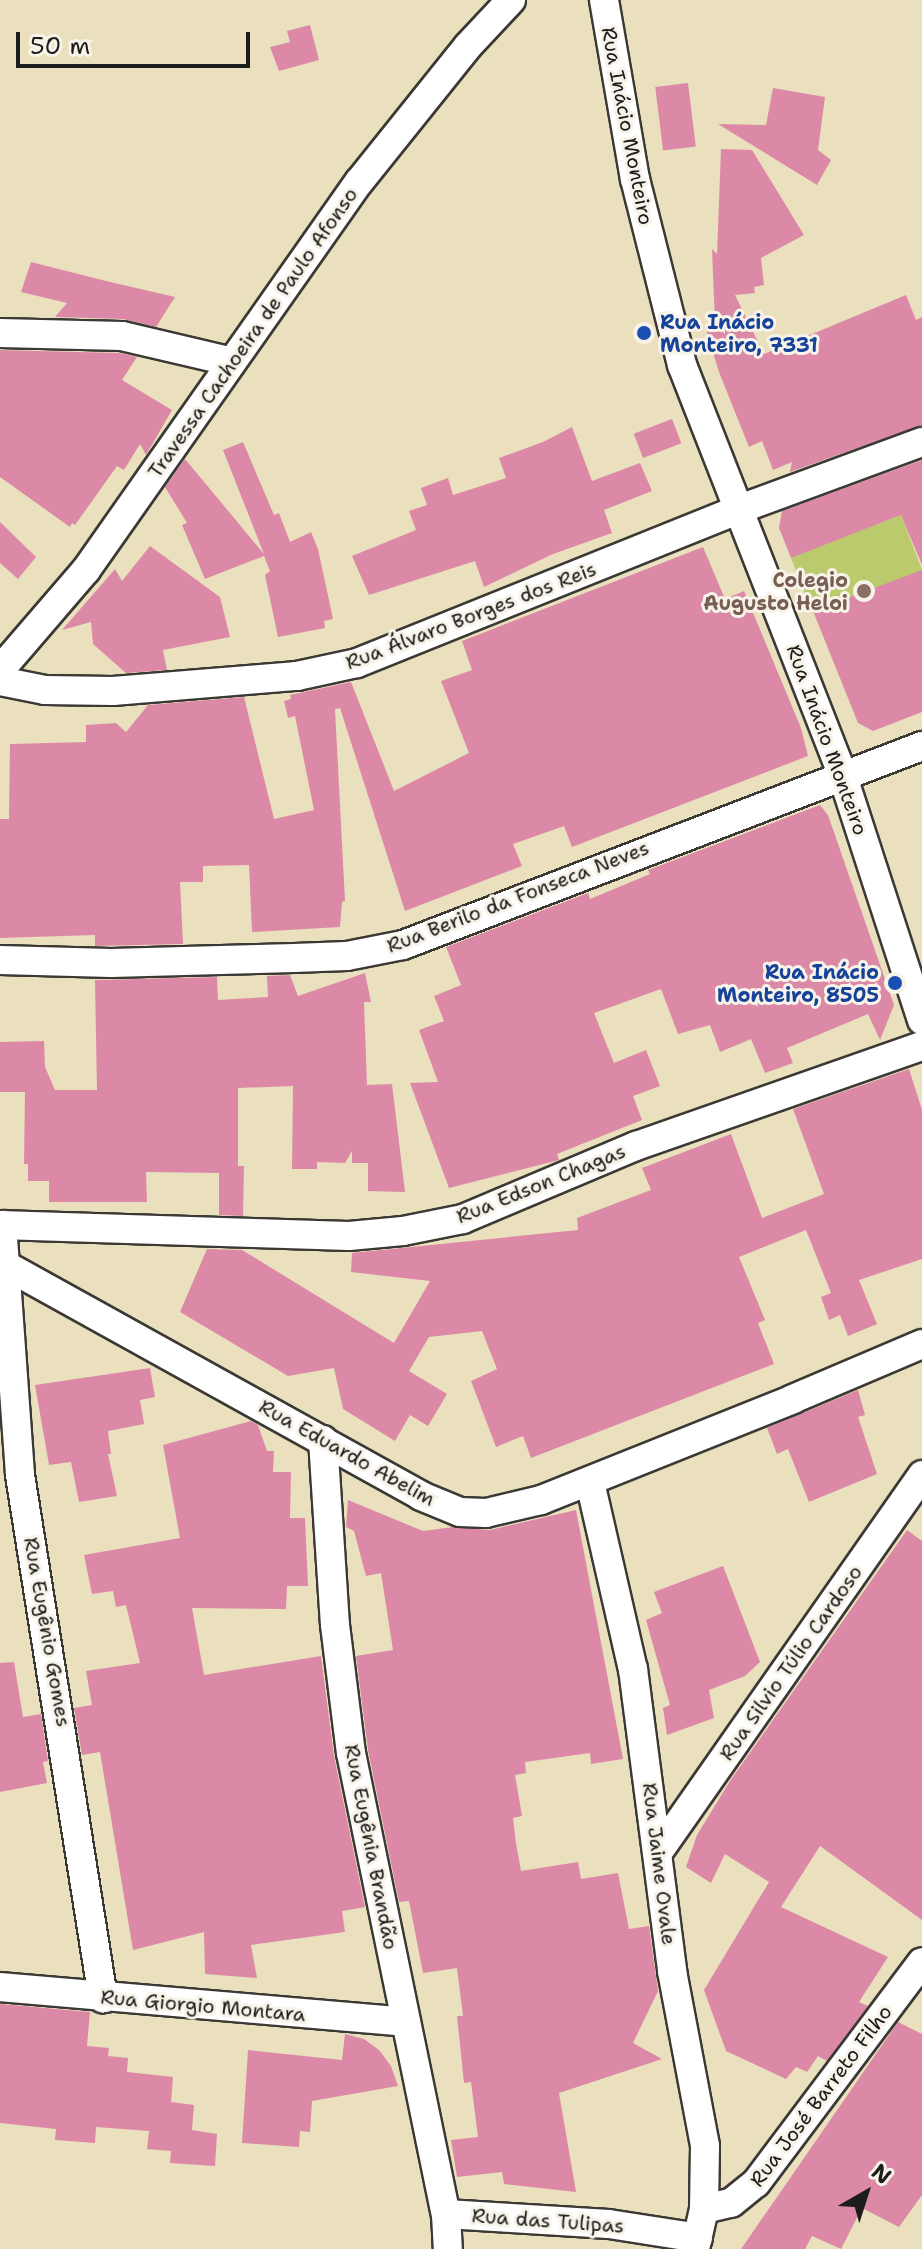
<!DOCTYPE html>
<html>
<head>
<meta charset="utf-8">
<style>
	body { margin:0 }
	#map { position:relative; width:922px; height:2249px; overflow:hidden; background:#eae0bd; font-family:"Shantell Sans",sans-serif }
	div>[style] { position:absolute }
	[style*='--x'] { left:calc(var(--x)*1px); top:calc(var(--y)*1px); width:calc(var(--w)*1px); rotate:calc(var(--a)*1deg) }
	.green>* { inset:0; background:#bbca6d; transform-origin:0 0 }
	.building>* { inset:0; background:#dc89a8; transform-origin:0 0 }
	.roads { filter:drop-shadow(2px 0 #3b3934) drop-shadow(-2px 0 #3b3934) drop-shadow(0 2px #3b3934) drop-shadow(0 -2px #3b3934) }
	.street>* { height:28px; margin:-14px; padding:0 14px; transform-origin:14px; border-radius:14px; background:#fff }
	.dots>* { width:22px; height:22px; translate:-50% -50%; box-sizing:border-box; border:4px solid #f7f3e8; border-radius:50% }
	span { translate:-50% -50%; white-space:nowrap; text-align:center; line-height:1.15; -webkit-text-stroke:6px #f7f3e8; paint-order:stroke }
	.street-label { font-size:20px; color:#1c1c1c }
	.transit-label { font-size:20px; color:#164399; font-weight:700 }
	.left { translate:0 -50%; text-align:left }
	.right { translate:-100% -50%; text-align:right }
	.education-label { font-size:20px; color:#785e54; font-weight:700 }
	.north { position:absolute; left:826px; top:2153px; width:80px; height:80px; -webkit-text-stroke:6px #f7f3e8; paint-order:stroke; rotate:39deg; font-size:22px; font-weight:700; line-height:32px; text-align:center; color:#1c1c1c }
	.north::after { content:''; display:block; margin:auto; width:28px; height:36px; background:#1c1c1c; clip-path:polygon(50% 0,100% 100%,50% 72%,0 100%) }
	.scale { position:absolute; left:16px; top:32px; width:234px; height:36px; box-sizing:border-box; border:4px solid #1c1c1c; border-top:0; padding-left:10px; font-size:24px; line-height:28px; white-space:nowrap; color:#1c1c1c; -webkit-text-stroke:6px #f7f3e8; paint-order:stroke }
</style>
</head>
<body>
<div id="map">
	<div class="green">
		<i style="left:901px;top:515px;width:60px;height:118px;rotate:69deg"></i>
	</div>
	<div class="building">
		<i style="clip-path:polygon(310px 25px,319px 60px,279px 71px,270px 47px,290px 42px,287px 31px)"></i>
		<i style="left:688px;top:83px;width:64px;height:33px;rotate:83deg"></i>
		<i style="clip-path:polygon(773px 88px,825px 97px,818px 150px,831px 160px,817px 185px,718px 124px,766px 125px)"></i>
		<i style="clip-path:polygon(721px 149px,752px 150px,804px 235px,761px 258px,764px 285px,754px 287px,755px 293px,735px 295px,764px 354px,906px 295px,916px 320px,922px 317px,922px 425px,790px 472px,792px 462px,773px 470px,762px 441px,749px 447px,719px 372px,705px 326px,715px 322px,712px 249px,717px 254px)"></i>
		<i style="clip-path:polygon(31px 262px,106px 281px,175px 297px,156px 327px,123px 319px,55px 317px,67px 303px,21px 292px)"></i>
		<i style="clip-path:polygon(0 350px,120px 353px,137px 357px,122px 380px,172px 410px,146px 455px,140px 444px,124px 470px,117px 466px,75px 525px,72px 523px,70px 527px,0 477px)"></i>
		<i style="left:672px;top:419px;width:26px;height:41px;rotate:69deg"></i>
		<i style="clip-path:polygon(572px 427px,592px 481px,640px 463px,652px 491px,604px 510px,612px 533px,553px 554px,484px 587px,475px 561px,369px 595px,352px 556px,416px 530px,409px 511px,427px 505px,421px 488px,448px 478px,453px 495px,506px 478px,499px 458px,543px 442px)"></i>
		<i style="clip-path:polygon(243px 442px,274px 515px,279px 513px,290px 542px,311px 532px,318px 549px,333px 619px,324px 621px,325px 628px,278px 637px,265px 575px,270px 571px,264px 556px,205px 579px,182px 525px,187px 523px,165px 487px,185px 459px,264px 554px,223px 450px)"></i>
		<i style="clip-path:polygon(922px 460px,922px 565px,901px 515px,791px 558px,779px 528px,782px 511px)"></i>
		<i style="clip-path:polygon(0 522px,36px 557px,18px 579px,0 563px)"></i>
		<i style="clip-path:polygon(150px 546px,220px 597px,230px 637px,163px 650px,167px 670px,126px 673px,93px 644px,91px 622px,62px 630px,115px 569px,122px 581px)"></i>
		<i style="clip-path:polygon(703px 547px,725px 599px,744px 591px,801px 728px,808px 756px,572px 847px,564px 826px,513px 844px,522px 866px,405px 911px,340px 708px,335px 709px,345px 901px,342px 902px,340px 927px,252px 932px,249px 865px,203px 866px,203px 882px,180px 882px,183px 944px,95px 946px,95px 935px,0 938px,0 819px,9px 819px,10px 744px,86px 742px,86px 725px,116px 723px,126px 732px,148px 705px,244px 697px,274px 819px,314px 810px,295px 716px,288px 718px,284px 701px,291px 699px,290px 695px,351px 682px,394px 791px,469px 753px,441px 681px,472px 670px,462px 641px)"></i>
		<i style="clip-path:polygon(922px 570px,922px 712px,873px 731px,858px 723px,813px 611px)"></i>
		<i style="clip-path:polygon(820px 805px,828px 815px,894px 1005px,880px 1040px,868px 1014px,787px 1048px,793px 1063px,765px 1073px,751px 1039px,720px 1052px,710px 1025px,678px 1034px,661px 989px,594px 1013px,614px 1063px,646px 1050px,660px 1086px,633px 1096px,642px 1120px,557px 1154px,559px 1160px,449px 1188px,410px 1083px,438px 1082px,419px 1030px,444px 1021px,434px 996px,461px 985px,446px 947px,588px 893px,590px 899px,650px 874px,648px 870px)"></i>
		<i style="clip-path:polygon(365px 973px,371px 1002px,364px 1002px,367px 1085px,392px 1084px,405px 1192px,368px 1191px,368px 1163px,352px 1163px,352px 1151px,345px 1163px,317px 1162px,317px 1169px,292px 1169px,293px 1086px,238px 1088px,238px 1166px,244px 1166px,243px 1216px,219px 1215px,219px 1173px,146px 1172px,147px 1202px,49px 1202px,49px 1181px,28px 1181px,28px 1164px,24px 1164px,25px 1092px,0 1092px,0 1042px,44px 1041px,45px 1067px,55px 1090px,97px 1090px,95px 980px,217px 977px,218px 1000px,268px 997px,267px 976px,290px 975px,298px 996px)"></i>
		<i style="clip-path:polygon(909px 1069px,922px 1110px,922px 1259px,859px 1280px,877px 1324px,848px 1336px,840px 1315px,829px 1320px,821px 1297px,831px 1293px,806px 1230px,739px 1257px,765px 1320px,758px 1323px,774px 1364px,531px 1458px,523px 1436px,496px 1447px,471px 1381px,497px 1369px,482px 1331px,429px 1337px,409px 1371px,447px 1394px,428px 1426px,410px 1415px,395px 1441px,343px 1409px,334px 1368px,288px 1376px,180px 1312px,207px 1249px,242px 1250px,394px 1343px,430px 1281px,351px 1272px,352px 1253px,578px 1230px,577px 1218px,651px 1190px,642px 1168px,731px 1134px,762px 1218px,824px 1194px,793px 1109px)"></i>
		<i style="clip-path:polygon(150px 1368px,155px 1397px,140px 1400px,144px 1424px,108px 1431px,111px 1454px,108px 1454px,117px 1496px,79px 1502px,71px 1462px,49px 1465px,35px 1385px)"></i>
		<i style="clip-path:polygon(858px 1390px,865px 1415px,858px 1417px,877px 1474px,809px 1502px,788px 1449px,777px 1454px,767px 1428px)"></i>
		<i style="clip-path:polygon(251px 1421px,258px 1425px,267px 1451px,274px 1451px,273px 1472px,291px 1472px,290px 1518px,305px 1518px,308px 1586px,287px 1586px,286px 1609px,192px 1608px,204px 1675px,321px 1656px,334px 1756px,365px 1907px,342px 1911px,345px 1932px,251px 1945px,257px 1978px,205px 1974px,204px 1932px,133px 1950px,100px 1752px,82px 1755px,74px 1708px,92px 1705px,86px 1671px,140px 1663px,126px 1605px,116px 1607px,113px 1591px,92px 1594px,84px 1555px,180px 1538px,163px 1445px)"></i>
		<i style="clip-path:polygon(348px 1500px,423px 1531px,453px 1527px,490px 1530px,576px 1510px,623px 1759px,591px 1764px,590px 1753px,525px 1762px,526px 1773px,515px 1775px,522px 1816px,513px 1818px,516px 1843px,521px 1871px,578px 1862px,581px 1879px,618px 1873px,629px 1929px,649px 1926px,658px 1991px,633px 2043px,662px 2059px,559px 2093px,576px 2192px,504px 2184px,502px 2172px,457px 2177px,451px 2140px,478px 2137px,471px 2082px,464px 2083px,457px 2016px,463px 2016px,457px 1968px,423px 1973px,409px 1901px,399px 1902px,368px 1750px,356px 1656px,393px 1650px,381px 1573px,366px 1576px,354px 1531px,346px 1527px)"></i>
		<i style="clip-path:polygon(907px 1530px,922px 1541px,922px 1920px,820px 1846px,781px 1907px,888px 1957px,859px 2002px,868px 2006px,827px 2061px,818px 2056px,807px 2072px,796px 2067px,786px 2079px,726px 2051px,704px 1990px,769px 1882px,725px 1854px,711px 1883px,686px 1867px,697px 1835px,730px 1781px)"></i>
		<i style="clip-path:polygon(723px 1566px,760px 1662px,745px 1676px,709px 1690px,714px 1718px,667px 1735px,663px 1708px,670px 1705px,646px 1620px,662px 1613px,654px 1592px)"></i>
		<i style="clip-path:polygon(14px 1662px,23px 1717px,41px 1714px,48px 1761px,43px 1762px,47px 1783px,0 1792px,0 1663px)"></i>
		<i style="clip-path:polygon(0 2004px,90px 2012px,87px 2046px,109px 2048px,108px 2056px,128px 2058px,127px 2072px,173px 2077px,171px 2102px,194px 2105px,192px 2130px,217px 2134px,215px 2166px,170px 2163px,171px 2151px,147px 2149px,149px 2131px,96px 2127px,95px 2143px,55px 2140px,56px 2129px,0 2123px)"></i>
		<i style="clip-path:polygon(898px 2022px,922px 2034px,922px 2195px,899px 2227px,862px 2208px,841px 2249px,812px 2236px,805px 2249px,741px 2249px)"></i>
		<i style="clip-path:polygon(345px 2034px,364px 2039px,379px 2050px,391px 2066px,398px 2086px,312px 2101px,310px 2132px,300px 2131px,299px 2147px,242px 2143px,248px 2050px,342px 2060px)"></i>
	</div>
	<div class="roads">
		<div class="street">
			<i style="--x:604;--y:0;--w:182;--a:80.2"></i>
			<i style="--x:635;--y:179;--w:192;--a:75.8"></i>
			<i style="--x:682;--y:365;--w:439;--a:68.6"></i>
			<i style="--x:842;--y:774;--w:259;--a:72"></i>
			<i style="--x:0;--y:333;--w:122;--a:1.4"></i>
			<i style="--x:122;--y:336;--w:110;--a:13.2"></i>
			<i style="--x:0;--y:670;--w:132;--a:-49.3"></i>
			<i style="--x:86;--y:570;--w:474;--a:-54.9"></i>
			<i style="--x:359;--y:182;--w:174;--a:-51.3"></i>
			<i style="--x:468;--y:46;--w:63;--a:-46.9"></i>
			<i style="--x:0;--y:681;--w:46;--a:11.3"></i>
			<i style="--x:45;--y:690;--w:68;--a:0.8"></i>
			<i style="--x:113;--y:691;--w:185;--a:-4.7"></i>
			<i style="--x:297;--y:676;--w:61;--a:-12.2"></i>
			<i style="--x:357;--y:663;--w:410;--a:-21.9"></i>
			<i style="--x:737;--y:510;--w:197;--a:-20.2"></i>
			<i style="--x:0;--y:960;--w:111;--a:1.5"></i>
			<i style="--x:111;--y:963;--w:183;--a:-1.6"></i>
			<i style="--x:294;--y:958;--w:53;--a:-2.2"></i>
			<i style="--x:347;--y:956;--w:57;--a:-11.1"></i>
			<i style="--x:403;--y:945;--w:556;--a:-20.98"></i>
			<i style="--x:0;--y:1225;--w:349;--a:1.8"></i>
			<i style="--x:349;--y:1236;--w:54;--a:-5.3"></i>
			<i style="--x:403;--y:1231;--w:61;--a:-11.3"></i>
			<i style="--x:463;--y:1219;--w:188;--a:-22.9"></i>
			<i style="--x:636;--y:1146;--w:303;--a:-19.3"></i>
			<i style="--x:2;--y:1225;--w:40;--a:85.7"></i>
			<i style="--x:5;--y:1265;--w:476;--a:29"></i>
			<i style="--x:421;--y:1496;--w:42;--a:22.3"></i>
			<i style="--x:460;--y:1512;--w:26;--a:2"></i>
			<i style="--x:486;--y:1513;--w:57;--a:-13.3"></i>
			<i style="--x:541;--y:1500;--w:271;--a:-21.8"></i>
			<i style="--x:793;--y:1399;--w:140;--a:-23.1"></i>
			<i style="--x:5;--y:1265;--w:211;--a:85.9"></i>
			<i style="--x:20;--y:1475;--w:530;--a:80.98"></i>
			<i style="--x:323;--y:1440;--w:185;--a:86.3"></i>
			<i style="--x:335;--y:1625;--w:129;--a:82.9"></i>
			<i style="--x:351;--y:1753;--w:471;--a:78.4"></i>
			<i style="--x:446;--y:2214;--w:35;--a:87"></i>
			<i style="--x:590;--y:1482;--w:192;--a:77.1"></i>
			<i style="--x:633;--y:1669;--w:305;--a:82.6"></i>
			<i style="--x:672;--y:1971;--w:178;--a:79.3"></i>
			<i style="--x:705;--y:2146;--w:63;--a:90.9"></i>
			<i style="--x:704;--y:2209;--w:41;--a:102.7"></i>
			<i style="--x:659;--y:1851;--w:459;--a:-55"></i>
			<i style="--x:0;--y:1987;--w:407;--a:4.9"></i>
			<i style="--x:704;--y:2209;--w:28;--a:-13"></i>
			<i style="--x:731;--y:2203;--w:32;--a:-39"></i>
			<i style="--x:756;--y:2183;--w:276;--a:-53.1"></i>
			<i style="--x:446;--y:2214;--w:163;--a:3.5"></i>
			<i style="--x:609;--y:2224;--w:90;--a:8.9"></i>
		</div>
	</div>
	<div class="dots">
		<i style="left:644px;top:333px;background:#1a4fb4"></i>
		<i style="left:864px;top:591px;background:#8d6e63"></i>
		<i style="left:895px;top:983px;background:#1a4fb4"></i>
	</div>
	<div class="street-label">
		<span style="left:627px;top:126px;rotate:79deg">Rua Inácio Monteiro</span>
		<span style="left:253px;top:333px;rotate:-55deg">Travessa Cachoeira de Paulo Afonso</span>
		<span style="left:471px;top:616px;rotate:-21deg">Rua Álvaro Borges dos Reis</span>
		<span style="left:827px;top:740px;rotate:70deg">Rua Inácio Monteiro</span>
		<span style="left:518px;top:897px;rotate:-21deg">Rua Berilo da Fonseca Neves</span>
		<span style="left:541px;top:1184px;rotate:-22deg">Rua Edson Chagas</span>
		<span style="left:347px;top:1453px;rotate:29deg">Rua Eduardo Abelim</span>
		<span style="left:47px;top:1632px;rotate:80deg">Rua Eugênio Gomes</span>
		<span style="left:791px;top:1663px;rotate:-55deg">Rua Silvio Túlio Cardoso</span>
		<span style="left:371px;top:1847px;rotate:79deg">Rua Eugênia Brandão</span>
		<span style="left:659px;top:1864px;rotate:83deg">Rua Jaime Ovale</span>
		<span style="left:203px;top:2006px;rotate:5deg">Rua Giorgio Montara</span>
		<span style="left:821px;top:2096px;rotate:-53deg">Rua José Barreto Filho</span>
		<span style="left:548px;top:2221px;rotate:4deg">Rua das Tulipas</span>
	</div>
	<div class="transit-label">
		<span class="left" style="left:660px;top:334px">Rua Inácio<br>Monteiro, 7331</span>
		<span class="right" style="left:879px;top:984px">Rua Inácio<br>Monteiro, 8505</span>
	</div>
	<div class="education-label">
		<span class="right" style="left:848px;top:592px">Colegio<br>Augusto Heloi</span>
	</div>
	<div class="north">N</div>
	<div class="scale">50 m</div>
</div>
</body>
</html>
